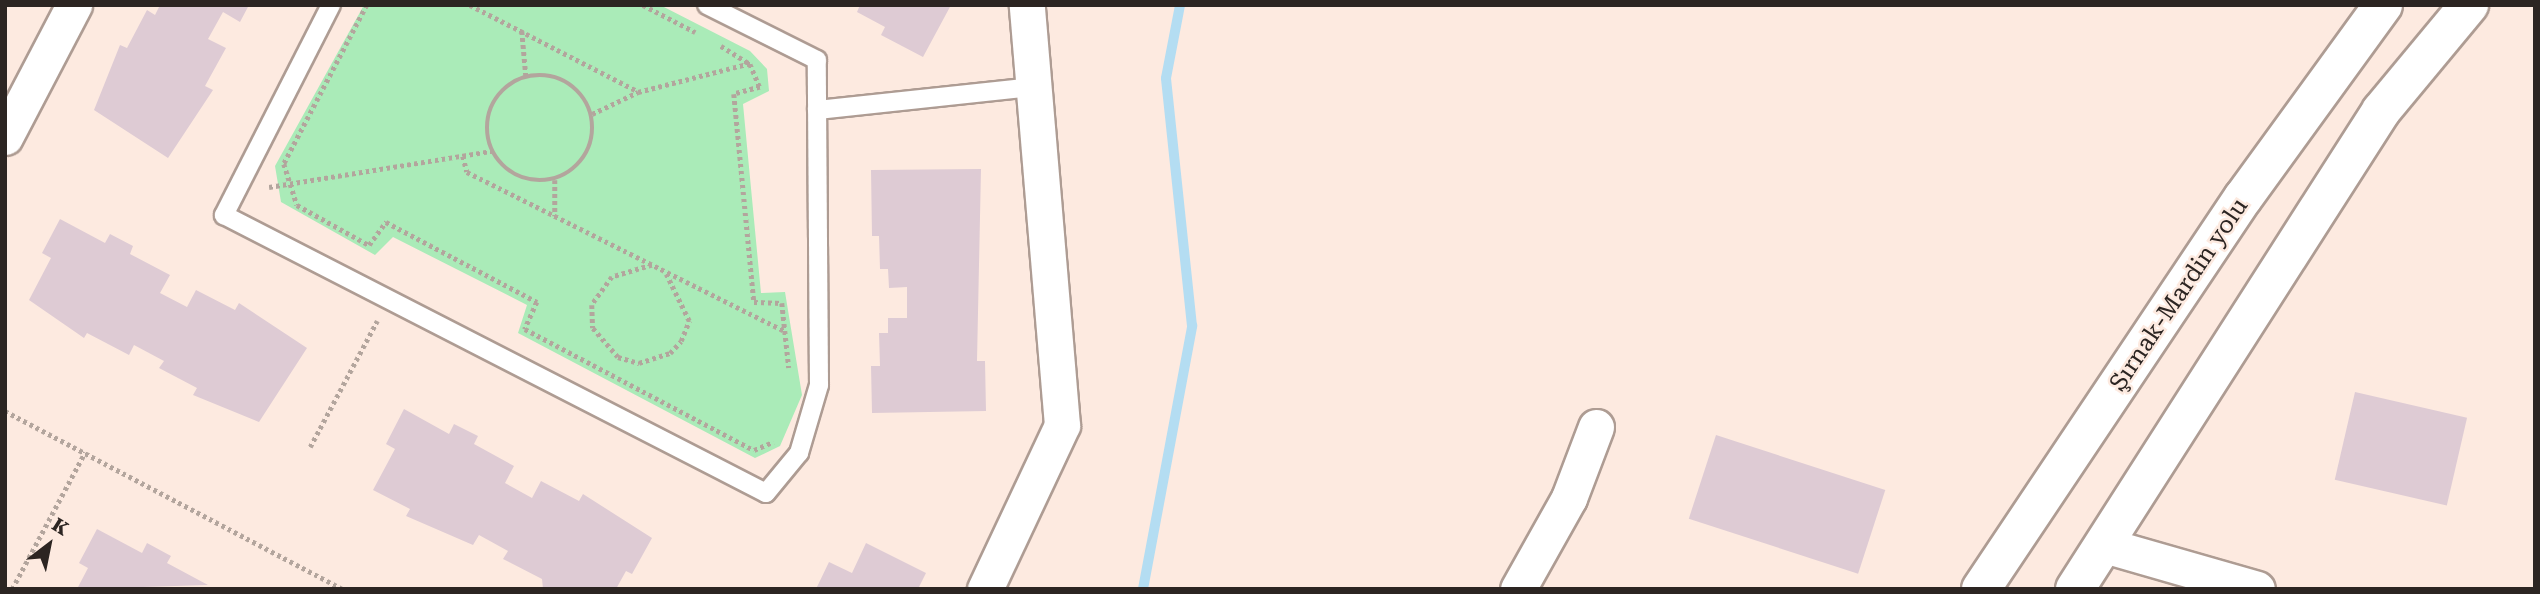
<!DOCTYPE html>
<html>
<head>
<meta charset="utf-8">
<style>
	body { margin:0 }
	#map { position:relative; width:2540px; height:594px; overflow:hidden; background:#fdeae0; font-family:"Roboto Serif",serif }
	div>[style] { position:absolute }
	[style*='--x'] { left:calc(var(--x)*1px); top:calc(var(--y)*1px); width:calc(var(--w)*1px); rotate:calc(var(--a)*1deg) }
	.green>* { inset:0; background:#aaebb8 }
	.stream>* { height:10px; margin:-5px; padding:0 5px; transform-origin:5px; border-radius:5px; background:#b4ddf2 }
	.building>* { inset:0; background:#decbd4; transform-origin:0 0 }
	.path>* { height:4.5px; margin-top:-2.25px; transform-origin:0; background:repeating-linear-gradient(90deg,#b3a59d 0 3.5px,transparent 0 7px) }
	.path>.ring { margin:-2.25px; padding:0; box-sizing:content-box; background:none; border:4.5px solid #b3a59d; border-radius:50% }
	.roads { filter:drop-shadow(2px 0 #ae9c93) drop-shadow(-2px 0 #ae9c93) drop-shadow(0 2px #ae9c93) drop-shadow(0 -2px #ae9c93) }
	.lane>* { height:18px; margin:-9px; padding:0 9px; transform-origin:9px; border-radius:9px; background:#fff }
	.street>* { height:35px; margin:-17.5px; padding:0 17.5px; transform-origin:17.5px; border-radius:17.5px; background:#fff }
	.highway>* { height:38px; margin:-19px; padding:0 19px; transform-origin:19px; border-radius:19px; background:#fff }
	span { translate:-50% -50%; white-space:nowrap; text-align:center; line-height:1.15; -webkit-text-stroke:5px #fdeae0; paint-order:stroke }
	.street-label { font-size:24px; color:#2c2522 }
	.frame { position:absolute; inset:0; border:7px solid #2c2522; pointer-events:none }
	.north { position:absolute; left:14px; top:510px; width:70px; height:70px; -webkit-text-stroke:5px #fdeae0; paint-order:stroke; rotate:32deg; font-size:19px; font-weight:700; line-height:28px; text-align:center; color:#2c2522 }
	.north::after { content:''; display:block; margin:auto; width:24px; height:32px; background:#2c2522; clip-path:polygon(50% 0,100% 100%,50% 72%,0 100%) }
</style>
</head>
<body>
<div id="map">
	<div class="green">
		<i style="clip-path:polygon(364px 5px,660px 5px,750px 51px,767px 69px,769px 91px,743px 104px,761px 293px,785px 292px,802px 395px,780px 446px,755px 458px,518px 333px,527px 305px,393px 237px,375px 255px,281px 202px,275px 166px)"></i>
	</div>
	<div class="stream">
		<i style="--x:1143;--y:589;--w:268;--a:-79.4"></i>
		<i style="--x:1192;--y:326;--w:249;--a:-96"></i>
		<i style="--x:1166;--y:78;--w:74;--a:-79.1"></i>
	</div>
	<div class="building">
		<i style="clip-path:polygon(160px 5px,249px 5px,240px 22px,223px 12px,208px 39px,226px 48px,205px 86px,213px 90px,168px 158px,94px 110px,120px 45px,127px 48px,147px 10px,155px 15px)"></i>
		<i style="clip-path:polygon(860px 5px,951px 5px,923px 57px,881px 35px,885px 27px,857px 12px)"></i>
		<i style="clip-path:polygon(981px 169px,977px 361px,985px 361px,986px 411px,872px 413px,871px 366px,880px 366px,879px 333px,888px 333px,888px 318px,907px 318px,907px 287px,889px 288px,888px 269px,880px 269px,879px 236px,872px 236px,871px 170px)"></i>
		<i style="clip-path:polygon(60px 219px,105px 243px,110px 234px,133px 246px,130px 254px,170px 275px,160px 293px,187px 307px,196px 290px,235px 310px,239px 303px,307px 348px,259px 422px,193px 395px,197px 388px,159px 368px,164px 361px,134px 345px,129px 355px,87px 333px,84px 338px,29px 300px,51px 258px,42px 253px)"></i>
		<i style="left:2355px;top:392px;width:115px;height:90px;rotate:13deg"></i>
		<i style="clip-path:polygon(404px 409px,449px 434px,454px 424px,478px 436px,474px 444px,514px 466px,505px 483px,532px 498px,541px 481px,579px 501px,583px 494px,652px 538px,632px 574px,626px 571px,616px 589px,543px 589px,542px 579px,503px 559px,508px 551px,479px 535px,473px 545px,406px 516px,410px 509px,373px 490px,395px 449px,386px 444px)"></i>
		<i style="left:1716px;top:435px;width:178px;height:88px;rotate:18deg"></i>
		<i style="clip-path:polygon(97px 529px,142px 553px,147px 543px,171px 556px,167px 563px,208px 585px,77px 589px,88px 568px,79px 563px)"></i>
		<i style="clip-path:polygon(866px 543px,926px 573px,918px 589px,816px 589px,829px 562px,852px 573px)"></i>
	</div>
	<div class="path">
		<i style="--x:367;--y:5;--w:179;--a:117.6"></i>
		<i style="--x:284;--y:164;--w:43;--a:72.4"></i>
		<i style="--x:297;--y:205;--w:82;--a:29.1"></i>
		<i style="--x:369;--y:245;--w:29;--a:-54"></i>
		<i style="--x:386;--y:222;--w:171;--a:27.9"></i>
		<i style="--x:537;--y:302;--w:30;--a:114"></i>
		<i style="--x:525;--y:329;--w:259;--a:27.9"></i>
		<i style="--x:754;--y:450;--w:21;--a:-23"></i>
		<i style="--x:470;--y:5;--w:188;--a:27.2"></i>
		<i style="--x:643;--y:5;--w:59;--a:27.4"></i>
		<i style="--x:522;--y:31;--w:45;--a:84.9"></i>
		<i style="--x:721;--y:46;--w:34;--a:32"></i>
		<i style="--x:750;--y:64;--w:25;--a:67"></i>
		<i style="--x:760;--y:87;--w:27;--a:165"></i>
		<i style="--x:734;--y:94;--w:209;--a:84.5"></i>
		<i style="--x:754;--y:302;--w:28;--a:2"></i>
		<i style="--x:782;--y:303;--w:65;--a:83.9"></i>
		<i class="ring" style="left:487px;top:75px;width:101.5px;height:101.5px"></i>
		<i style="--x:592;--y:114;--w:51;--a:-25.6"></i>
		<i style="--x:638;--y:92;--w:117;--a:-14.4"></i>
		<i style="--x:463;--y:156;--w:16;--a:76"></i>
		<i style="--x:467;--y:172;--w:357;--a:26.6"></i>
		<i style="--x:555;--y:180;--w:36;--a:90"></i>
		<i style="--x:269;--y:187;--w:226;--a:-9.2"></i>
		<i style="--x:652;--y:265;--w:42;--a:163.3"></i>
		<i style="--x:612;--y:277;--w:34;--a:126"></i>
		<i style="--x:592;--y:305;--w:23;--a:88"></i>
		<i style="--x:593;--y:328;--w:38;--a:49"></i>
		<i style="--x:618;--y:357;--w:22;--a:16"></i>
		<i style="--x:639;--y:363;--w:33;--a:-18"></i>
		<i style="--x:670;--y:353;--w:16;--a:-47"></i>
		<i style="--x:681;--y:341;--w:22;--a:-68"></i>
		<i style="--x:689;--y:321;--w:52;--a:-116.1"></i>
		<i style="--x:5;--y:411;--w:382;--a:27.8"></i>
		<i style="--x:310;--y:447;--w:143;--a:-62"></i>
		<i style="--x:12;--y:589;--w:155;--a:-61.9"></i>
	</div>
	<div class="roads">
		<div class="lane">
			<i style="--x:331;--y:5;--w:236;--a:117"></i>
			<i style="--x:224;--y:215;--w:609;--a:27.15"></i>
			<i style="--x:766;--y:493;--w:52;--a:-50.5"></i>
			<i style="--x:799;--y:453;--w:71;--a:-73.6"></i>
			<i style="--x:819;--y:385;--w:325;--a:-90.4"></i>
			<i style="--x:817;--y:60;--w:123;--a:-153.4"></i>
			<i style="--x:817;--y:110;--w:216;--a:-6.1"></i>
		</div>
		<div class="street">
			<i style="--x:5;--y:137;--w:149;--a:-62.4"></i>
			<i style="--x:2104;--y:545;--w:159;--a:16"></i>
			<i style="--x:985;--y:589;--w:181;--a:-64.8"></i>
			<i style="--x:1062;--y:425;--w:421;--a:-94.8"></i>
			<i style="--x:1518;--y:589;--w:104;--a:-60.7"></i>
			<i style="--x:1569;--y:498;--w:76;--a:-69.2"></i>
		</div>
		<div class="highway">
			<i style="--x:1981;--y:589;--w:471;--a:-56.2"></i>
			<i style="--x:2243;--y:198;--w:238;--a:-54"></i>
			<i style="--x:2075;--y:589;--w:568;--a:-57.37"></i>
			<i style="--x:2381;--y:111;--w:138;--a:-50.3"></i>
		</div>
	</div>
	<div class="street-label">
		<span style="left:2179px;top:295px;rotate:-56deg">Şırnak-Mardin yolu</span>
	</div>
	<div class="frame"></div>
	<div class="north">K</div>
</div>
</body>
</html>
